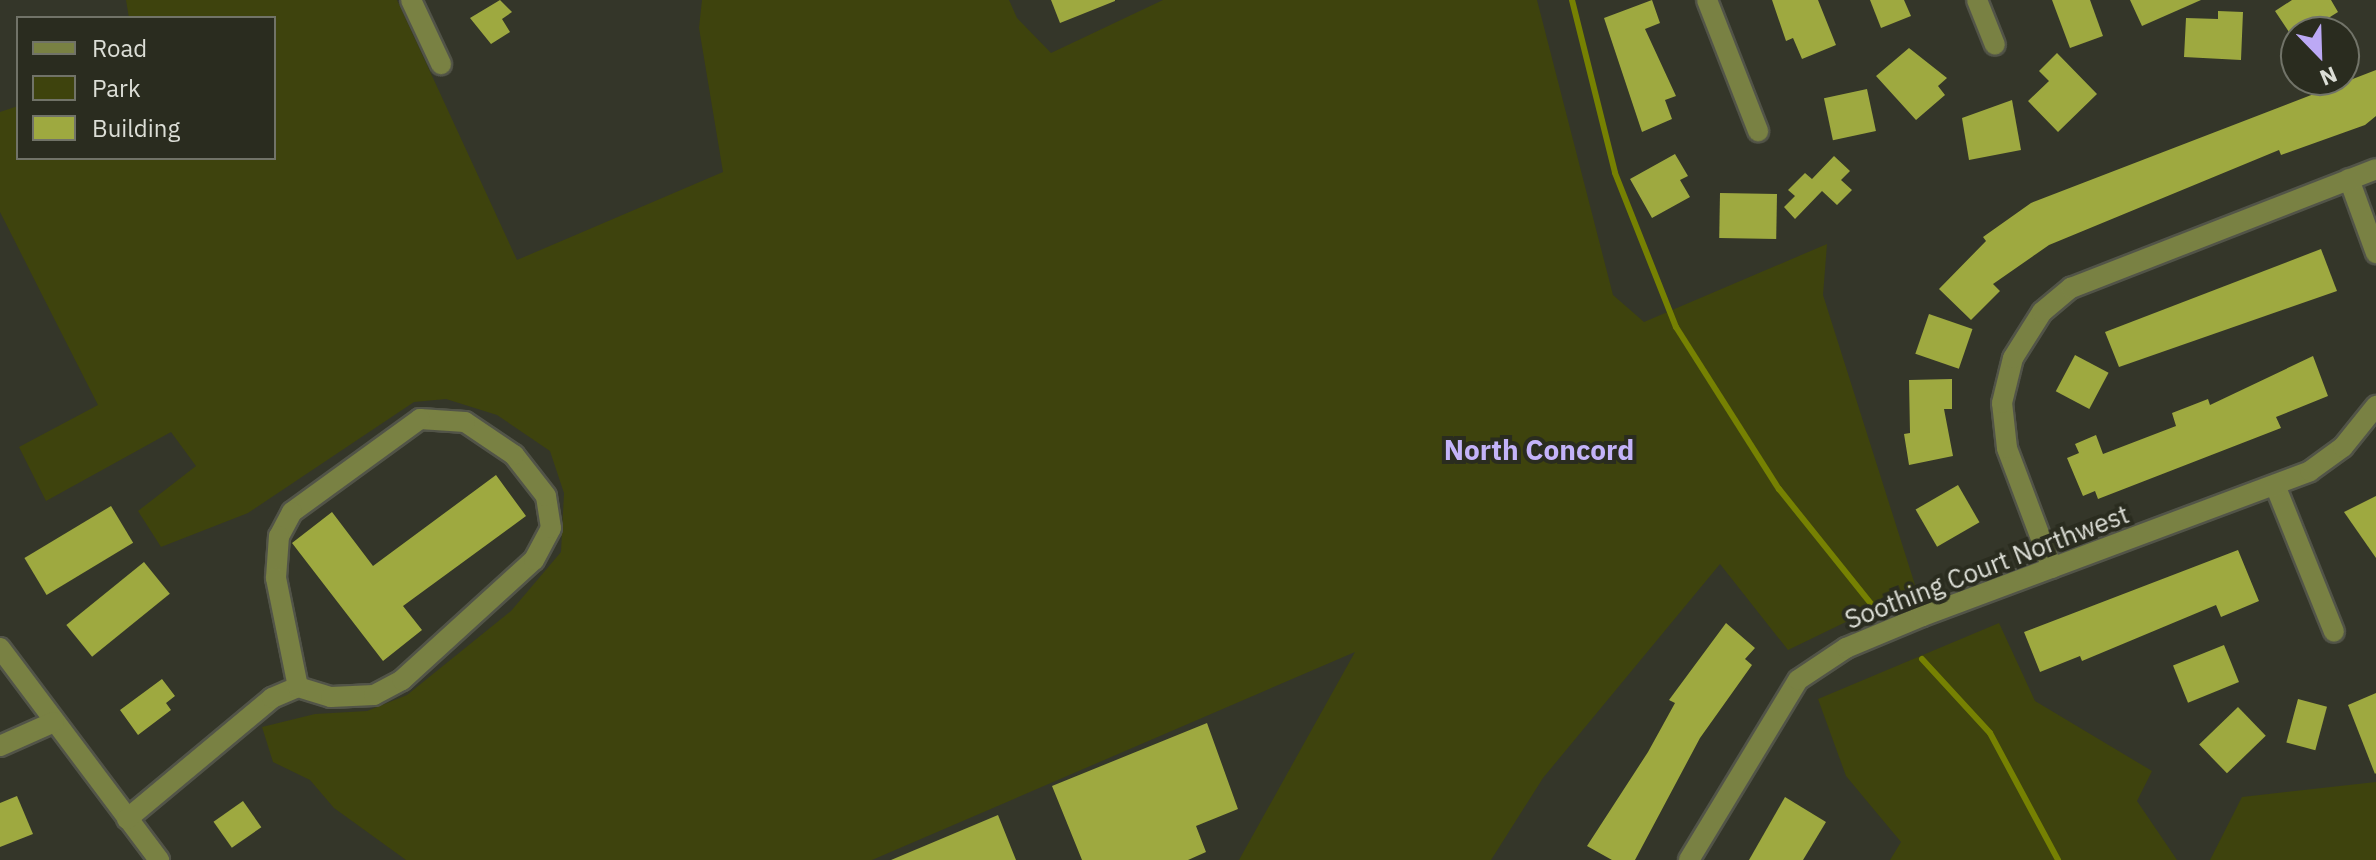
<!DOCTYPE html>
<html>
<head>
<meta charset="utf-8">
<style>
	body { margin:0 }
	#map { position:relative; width:2376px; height:860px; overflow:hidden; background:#343629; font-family:"IBM Plex Sans",sans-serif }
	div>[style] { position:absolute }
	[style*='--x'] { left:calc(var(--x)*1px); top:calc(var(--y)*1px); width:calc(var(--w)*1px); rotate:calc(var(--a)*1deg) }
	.green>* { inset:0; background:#3e430d }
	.stream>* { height:6px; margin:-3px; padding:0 3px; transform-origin:3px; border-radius:3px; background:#768102 }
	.building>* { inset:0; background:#9ea940; transform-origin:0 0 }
	.roads { filter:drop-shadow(2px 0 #525448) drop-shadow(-2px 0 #525448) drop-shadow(0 2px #525448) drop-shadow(0 -2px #525448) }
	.minor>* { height:20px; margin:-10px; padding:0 10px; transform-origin:10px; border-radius:10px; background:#798143 }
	span { translate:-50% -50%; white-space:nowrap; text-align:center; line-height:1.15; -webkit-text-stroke:8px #2a2c1f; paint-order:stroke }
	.street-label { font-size:26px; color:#dcded6 }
	.neighbourhood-label { font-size:28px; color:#c4b3f9; font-weight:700 }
	.legend { position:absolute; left:16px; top:16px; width:260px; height:144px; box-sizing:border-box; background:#2a2c1f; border:2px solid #717368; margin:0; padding:10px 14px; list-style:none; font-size:24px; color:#dcded6 }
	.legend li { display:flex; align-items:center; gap:16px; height:40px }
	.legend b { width:40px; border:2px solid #717368 }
	.north { position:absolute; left:2280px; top:16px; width:80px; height:80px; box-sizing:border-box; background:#2a2c1f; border:2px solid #717368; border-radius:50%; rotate:157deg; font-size:22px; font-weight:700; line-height:32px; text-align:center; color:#dcded6 }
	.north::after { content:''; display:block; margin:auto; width:28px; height:36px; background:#bca9f5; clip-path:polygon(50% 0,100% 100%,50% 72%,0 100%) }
</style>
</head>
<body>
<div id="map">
	<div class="green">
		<i style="clip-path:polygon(126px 0,397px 0,517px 260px,723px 172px,699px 28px,702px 0,1009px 0,1017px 18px,1051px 53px,1163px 0,1537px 0,1613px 295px,1644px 322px,1827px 244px,1823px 295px,1916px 588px,1788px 650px,1720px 564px,1543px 778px,1491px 860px,1239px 860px,1355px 652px,872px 860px,406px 860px,334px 808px,310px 780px,273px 762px,262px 727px,315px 714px,367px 711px,407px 695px,511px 611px,561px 552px,564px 493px,550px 451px,497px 415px,446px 399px,414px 402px,248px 513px,161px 547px,138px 511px,196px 466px,171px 432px,46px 501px,19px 447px,98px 405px,0 212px,0 112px,18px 106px,18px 158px,274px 158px,274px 18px,129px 18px)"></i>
		<i style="clip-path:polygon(1999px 623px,2035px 701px,2152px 771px,2137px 801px,2177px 860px,1890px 860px,1901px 842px,1846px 776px,1818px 699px)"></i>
		<i style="clip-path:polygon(2376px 782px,2376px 860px,2210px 860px,2242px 797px)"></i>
	</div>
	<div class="stream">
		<i style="--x:1572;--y:0;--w:178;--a:76"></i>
		<i style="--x:1615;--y:173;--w:166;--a:68.4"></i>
		<i style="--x:1676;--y:327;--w:192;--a:57.6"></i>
		<i style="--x:1779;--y:489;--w:147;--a:51.3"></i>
		<i style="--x:1922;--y:659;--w:100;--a:47.4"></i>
		<i style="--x:1990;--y:733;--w:144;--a:61.8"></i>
	</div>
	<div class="building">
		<i style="clip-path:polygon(500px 0,512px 12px,502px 19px,510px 32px,491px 44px,470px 18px)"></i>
		<i style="clip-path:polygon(1051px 0,1115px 0,1115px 1px,1060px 23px)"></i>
		<i style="clip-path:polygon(1652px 0,1660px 23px,1645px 29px,1676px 96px,1665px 100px,1672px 119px,1642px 132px,1604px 18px)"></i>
		<i style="clip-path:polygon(1772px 0,1818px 0,1836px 45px,1802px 59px,1793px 38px,1786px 41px)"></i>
		<i style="clip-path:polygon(1870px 0,1904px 0,1911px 16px,1881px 28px)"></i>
		<i style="clip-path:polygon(2052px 0,2090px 0,2103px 36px,2070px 48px)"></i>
		<i style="clip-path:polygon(2130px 0,2201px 0,2142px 26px)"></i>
		<i style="clip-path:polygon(2292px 0,2331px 0,2338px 12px,2322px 22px,2329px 32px,2289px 32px,2275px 11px)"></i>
		<i style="clip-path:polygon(2218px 11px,2243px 12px,2241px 60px,2184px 57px,2186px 18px,2218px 19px)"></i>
		<i style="clip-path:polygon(1909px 48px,1947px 78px,1938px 86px,1945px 95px,1916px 120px,1876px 76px)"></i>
		<i style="clip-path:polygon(2057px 53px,2097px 94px,2058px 132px,2028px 101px,2049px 81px,2039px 71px)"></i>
		<i style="clip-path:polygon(2376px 70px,2376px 116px,2365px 125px,2281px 155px,2279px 150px,2049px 245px,1993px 284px,2000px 291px,1971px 320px,1939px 289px,1986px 241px,1983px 237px,2031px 203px)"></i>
		<i style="left:1867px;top:89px;width:43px;height:44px;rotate:78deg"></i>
		<i style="clip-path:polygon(2012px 100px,2021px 150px,1969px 160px,1962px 118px)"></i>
		<i style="clip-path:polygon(1675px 154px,1688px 176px,1680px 180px,1690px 197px,1652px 218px,1630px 179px)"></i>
		<i style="clip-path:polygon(1834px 156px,1850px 171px,1841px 180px,1852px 190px,1837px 205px,1822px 191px,1795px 219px,1784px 207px,1795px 196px,1788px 190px,1805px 173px,1812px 179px)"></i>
		<i style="left:1720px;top:193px;width:57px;height:45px;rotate:1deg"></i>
		<i style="clip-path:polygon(2321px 249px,2337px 291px,2119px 367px,2105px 332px)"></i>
		<i style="left:1929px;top:314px;width:46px;height:42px;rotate:19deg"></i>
		<i style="left:2075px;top:355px;width:38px;height:41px;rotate:28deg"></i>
		<i style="clip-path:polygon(2313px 356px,2328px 396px,2276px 417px,2281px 428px,2098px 499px,2095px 491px,2083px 496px,2067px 458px,2079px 453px,2075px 444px,2096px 435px,2103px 454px,2176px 426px,2172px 413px,2208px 399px,2210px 405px)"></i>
		<i style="clip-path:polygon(1952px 379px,1952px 409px,1944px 409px,1953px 456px,1909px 465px,1904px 434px,1910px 433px,1909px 380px)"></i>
		<i style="clip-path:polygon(496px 475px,526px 516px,403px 606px,422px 630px,383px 661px,292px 543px,332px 512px,373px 566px)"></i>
		<i style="left:1958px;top:485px;width:43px;height:49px;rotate:60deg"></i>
		<i style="clip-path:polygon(2376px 496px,2376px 558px,2344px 512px)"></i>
		<i style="left:111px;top:506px;width:43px;height:101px;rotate:59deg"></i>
		<i style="clip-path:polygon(2238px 550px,2259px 601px,2221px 617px,2216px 605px,2082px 661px,2080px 656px,2040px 672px,2024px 632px)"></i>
		<i style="left:144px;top:562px;width:41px;height:100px;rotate:51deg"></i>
		<i style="clip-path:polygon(1726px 623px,1755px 648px,1745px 659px,1752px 665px,1700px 738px,1635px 860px,1612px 860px,1587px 846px,1648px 752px,1675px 703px,1669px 700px)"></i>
		<i style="left:2224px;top:645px;width:40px;height:55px;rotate:68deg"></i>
		<i style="clip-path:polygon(162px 679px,175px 696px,166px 703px,171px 710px,138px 735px,120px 710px)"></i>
		<i style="clip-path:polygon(2376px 693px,2376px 773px,2375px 774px,2348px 705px)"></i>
		<i style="left:2298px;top:699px;width:30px;height:45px;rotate:15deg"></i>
		<i style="left:2238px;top:707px;width:40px;height:54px;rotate:46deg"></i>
		<i style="clip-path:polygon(1207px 723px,1238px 809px,1196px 826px,1206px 852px,1188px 860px,1082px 860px,1052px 786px)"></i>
		<i style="clip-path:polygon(17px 796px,33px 834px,0 847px,0 803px)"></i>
		<i style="clip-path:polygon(1785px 797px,1826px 822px,1803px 860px,1749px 860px)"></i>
		<i style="left:243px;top:801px;width:32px;height:36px;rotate:55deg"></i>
		<i style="clip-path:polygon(998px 815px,1016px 860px,891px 860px)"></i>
	</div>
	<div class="roads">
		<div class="minor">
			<i style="--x:411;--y:0;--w:71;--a:64.9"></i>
			<i style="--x:1707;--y:0;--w:141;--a:68.7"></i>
			<i style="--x:1977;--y:0;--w:48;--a:68.2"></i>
			<i style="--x:2349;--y:179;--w:79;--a:70"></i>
			<i style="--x:2275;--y:485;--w:158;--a:68.1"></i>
			<i style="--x:2052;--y:568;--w:128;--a:-110.6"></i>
			<i style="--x:2007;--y:448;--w:45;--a:-96.3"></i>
			<i style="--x:2002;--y:403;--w:46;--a:-76.3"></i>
			<i style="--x:2013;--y:358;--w:54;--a:-57.8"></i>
			<i style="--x:2042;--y:312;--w:38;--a:-40"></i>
			<i style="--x:2071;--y:288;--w:327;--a:-21.3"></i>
			<i style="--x:0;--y:648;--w:265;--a:53.1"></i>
			<i style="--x:0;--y:746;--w:59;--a:-24"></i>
			<i style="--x:127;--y:819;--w:189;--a:-39.8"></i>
			<i style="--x:272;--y:698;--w:28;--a:-23"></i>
			<i style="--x:298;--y:687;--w:34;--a:17"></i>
			<i style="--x:331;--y:697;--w:43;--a:-2.7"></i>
			<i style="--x:374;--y:695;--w:32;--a:-28"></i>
			<i style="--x:402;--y:680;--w:178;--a:-42.3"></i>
			<i style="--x:534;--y:560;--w:36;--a:-62"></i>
			<i style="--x:551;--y:528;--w:32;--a:-99"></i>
			<i style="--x:546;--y:496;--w:52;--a:-128"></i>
			<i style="--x:514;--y:455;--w:59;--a:-146"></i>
			<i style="--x:465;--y:422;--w:45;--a:-176.2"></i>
			<i style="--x:420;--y:419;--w:158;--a:144"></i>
			<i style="--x:292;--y:512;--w:27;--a:118"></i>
			<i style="--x:279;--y:536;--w:42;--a:94.1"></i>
			<i style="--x:276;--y:578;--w:111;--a:78.6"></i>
			<i style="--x:1689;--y:860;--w:210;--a:-58.8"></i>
			<i style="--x:1798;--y:680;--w:58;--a:-33.7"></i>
			<i style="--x:1846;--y:648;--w:83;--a:-22.6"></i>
			<i style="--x:1923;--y:616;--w:413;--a:-20.5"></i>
			<i style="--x:2310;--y:471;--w:41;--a:-36"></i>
			<i style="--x:2343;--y:447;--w:53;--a:-51.2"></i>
		</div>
	</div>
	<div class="street-label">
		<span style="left:1987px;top:567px;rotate:-21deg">Soothing Court Northwest</span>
	</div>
	<div class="neighbourhood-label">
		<span style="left:1539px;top:450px">North Concord</span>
	</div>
	<ul class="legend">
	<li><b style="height:10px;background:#798143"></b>Road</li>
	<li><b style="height:22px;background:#3e430d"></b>Park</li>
	<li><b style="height:22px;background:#9ea940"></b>Building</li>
	</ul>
	<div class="north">N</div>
</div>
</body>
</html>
